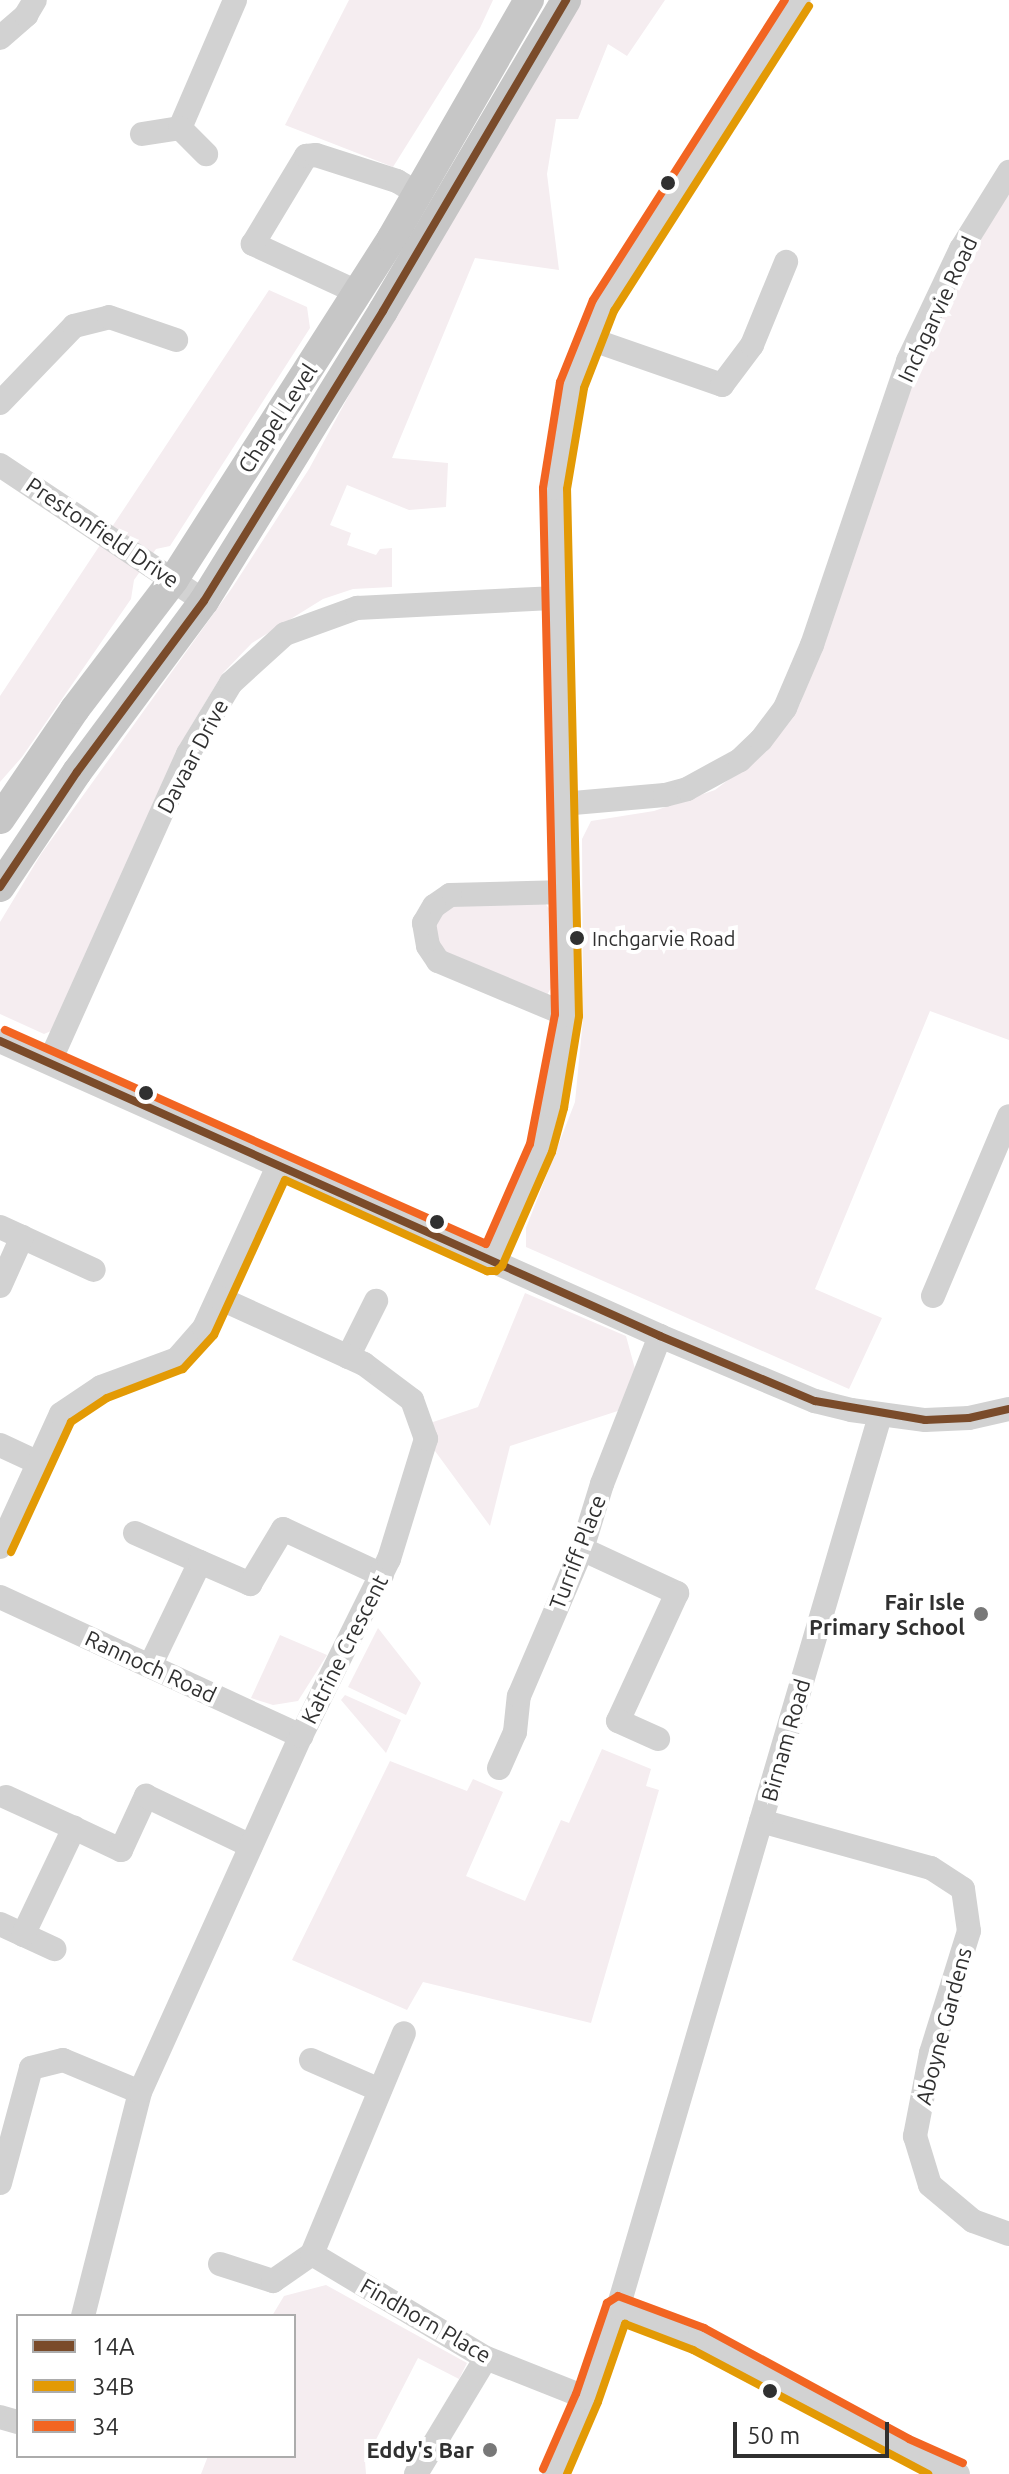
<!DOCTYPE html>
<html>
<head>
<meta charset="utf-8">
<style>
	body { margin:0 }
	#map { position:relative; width:1009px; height:2474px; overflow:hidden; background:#fff; font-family:Ubuntu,sans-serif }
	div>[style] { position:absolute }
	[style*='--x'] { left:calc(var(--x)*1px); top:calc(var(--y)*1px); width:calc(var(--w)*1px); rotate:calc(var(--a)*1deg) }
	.green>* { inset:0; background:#f5edf0 }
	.minor>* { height:24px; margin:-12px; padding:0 12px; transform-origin:12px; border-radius:12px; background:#d2d2d2 }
	.major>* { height:30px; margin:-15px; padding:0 15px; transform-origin:15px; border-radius:15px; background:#c6c6c6 }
	.bus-1>* { height:8px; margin:-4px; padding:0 4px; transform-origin:4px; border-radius:4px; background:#7a4b2a }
	.bus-2>* { height:8px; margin:-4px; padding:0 4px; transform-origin:4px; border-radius:4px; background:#e39a05 }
	.bus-3>* { height:8px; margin:-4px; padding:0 4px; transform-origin:4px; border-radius:4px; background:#f26522 }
	.dots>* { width:22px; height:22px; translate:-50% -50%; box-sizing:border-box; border:4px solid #fff; border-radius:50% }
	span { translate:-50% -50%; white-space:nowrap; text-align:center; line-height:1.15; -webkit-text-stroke:8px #fff; paint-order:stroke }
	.bus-label { font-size:20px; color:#303030 }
	.left { translate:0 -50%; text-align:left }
	.street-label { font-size:22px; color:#303030 }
	.poi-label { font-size:22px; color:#303030; font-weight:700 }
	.right { translate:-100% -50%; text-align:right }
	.legend { position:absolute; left:16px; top:2314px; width:280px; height:144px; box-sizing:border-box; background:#fff; border:2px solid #acacac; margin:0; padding:10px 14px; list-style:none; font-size:24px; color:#303030 }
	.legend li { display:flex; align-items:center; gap:16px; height:40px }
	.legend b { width:40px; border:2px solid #acacac }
	.scale { position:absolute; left:733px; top:2422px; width:156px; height:36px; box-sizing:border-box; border:4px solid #303030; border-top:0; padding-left:10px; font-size:24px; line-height:28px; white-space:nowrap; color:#303030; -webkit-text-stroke:6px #fff; paint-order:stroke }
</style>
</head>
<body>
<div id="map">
	<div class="green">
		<i style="clip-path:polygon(349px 0,493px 0,480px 28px,393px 167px,285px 125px)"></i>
		<i style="clip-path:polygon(580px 0,665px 0,627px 56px,608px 44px,578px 119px,556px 119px,547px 174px,559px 270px,475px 258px,392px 458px,448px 463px,446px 507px,409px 510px,347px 485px,330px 525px,351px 533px,347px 545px,376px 555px,380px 549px,392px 548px,392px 587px,353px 589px,323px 599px,252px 643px,223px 673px,188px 731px,51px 1031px,44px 1034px,0 1014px,0 922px,41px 854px,232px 588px,309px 469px,393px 314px)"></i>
		<i style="clip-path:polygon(1009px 192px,1009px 1040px,930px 1011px,815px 1289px,882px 1318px,849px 1389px,526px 1247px,526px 1228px,575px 1102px,583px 1019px,582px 839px,591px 821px,654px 811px,715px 790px,762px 754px,800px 704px,918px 353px,953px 284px)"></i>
		<i style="clip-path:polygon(269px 290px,307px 307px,310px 328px,170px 546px,156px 549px,134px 580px,131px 599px,22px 757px,0 782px,0 696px)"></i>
		<i style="clip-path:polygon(544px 902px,551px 911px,552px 986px,546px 997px,448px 954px,437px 941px,435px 923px,439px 914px,456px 904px)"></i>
		<i style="clip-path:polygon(525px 1293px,626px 1336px,638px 1380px,627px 1408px,510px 1446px,490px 1526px,435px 1451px,433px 1422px,478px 1407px)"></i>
		<i style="clip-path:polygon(378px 1628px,421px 1683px,406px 1715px,348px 1687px)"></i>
		<i style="clip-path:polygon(280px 1635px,327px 1655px,298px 1701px,273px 1705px,251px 1698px)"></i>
		<i style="clip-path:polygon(345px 1695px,401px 1720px,386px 1753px,341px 1700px)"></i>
		<i style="clip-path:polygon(602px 1749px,651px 1769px,646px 1786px,659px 1790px,591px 2023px,423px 1982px,407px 2010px,292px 1960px,390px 1761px,467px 1791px,473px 1779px,503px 1792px,466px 1876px,525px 1901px,561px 1820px,569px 1823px)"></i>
		<i style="clip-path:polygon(326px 2285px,467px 2363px,459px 2379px,418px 2358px,365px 2461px,366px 2474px,201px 2474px,208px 2456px,294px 2456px,294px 2316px,272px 2316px,284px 2296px)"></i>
	</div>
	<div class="minor">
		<i style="--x:0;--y:38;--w:35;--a:-41"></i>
		<i style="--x:26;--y:15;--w:17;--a:-59"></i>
		<i style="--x:180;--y:128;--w:139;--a:-66.7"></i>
		<i style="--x:142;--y:134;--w:38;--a:-9"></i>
		<i style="--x:180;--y:128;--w:37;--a:45"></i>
		<i style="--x:357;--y:292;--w:115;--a:-155.2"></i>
		<i style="--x:253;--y:244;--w:103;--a:-58.9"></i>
		<i style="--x:306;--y:156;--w:10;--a:-6"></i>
		<i style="--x:316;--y:155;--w:85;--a:17.8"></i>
		<i style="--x:397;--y:181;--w:23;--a:31"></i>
		<i style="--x:590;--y:339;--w:140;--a:19.2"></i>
		<i style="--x:722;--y:385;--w:50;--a:-53.1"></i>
		<i style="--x:752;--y:345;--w:90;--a:-67.7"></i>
		<i style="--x:0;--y:403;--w:107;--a:-46.1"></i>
		<i style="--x:74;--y:326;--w:36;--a:-14"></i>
		<i style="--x:109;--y:317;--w:71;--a:18.9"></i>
		<i style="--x:0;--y:465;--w:245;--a:33.7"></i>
		<i style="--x:562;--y:804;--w:103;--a:-5"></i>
		<i style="--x:665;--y:795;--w:23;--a:-15"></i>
		<i style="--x:687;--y:789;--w:60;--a:-28.7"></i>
		<i style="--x:740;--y:760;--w:29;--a:-44"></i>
		<i style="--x:761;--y:740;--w:40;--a:-53"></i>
		<i style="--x:785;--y:708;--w:69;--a:-66.8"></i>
		<i style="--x:812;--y:645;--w:300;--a:-71.3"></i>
		<i style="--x:908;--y:361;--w:124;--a:-64.7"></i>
		<i style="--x:961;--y:249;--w:91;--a:-58.1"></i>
		<i style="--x:566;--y:892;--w:116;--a:178.5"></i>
		<i style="--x:450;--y:895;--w:19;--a:145"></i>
		<i style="--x:434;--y:906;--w:20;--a:120"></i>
		<i style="--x:424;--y:923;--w:23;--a:80"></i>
		<i style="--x:428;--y:946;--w:18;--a:56"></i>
		<i style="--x:438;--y:961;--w:140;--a:22.7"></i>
		<i style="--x:0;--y:1041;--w:723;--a:24.08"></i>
		<i style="--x:660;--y:1336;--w:168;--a:22.8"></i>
		<i style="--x:815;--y:1401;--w:37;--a:14"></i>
		<i style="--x:851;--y:1410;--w:75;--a:7.7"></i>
		<i style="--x:925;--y:1420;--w:44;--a:-2.6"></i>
		<i style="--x:969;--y:1418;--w:41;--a:-12.7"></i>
		<i style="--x:50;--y:1061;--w:337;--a:-65.8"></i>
		<i style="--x:188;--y:754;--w:83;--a:-58.8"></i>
		<i style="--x:231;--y:683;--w:73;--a:-42.2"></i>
		<i style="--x:285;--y:634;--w:77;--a:-19.9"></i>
		<i style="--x:357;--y:608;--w:200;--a:-2.9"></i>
		<i style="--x:0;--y:1227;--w:103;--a:24.6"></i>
		<i style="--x:492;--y:1260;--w:122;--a:-66.4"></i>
		<i style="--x:541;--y:1148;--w:43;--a:-75.3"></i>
		<i style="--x:552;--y:1106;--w:92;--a:-80.6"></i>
		<i style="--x:567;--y:1015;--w:527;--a:-91.3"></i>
		<i style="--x:555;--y:488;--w:104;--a:-80.6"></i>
		<i style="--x:572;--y:385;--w:85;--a:-68.6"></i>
		<i style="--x:603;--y:306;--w:363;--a:-57.4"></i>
		<i style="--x:0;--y:1286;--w:54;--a:-65.8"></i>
		<i style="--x:933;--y:1296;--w:195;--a:-67.1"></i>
		<i style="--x:348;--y:1357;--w:63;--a:-63.4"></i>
		<i style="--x:0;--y:1445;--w:43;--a:24.8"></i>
		<i style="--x:135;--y:1533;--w:71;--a:24"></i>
		<i style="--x:0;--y:1547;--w:146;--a:-65.4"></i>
		<i style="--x:61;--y:1414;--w:48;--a:-34"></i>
		<i style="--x:101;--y:1387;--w:81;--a:-20.2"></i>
		<i style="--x:177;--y:1359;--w:41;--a:-48.9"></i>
		<i style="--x:204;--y:1328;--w:180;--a:-65.4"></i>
		<i style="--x:582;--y:1549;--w:105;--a:24.9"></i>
		<i style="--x:677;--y:1593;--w:141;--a:114.7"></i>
		<i style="--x:618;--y:1721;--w:44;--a:24.2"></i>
		<i style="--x:0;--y:1597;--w:332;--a:24.8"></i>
		<i style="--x:150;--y:1666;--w:115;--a:-64.3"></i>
		<i style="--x:200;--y:1562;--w:55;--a:23.7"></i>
		<i style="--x:250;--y:1584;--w:64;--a:-59"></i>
		<i style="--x:283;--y:1529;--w:109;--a:24.9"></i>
		<i style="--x:499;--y:1768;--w:39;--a:-66"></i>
		<i style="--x:515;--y:1732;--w:36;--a:-84"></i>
		<i style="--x:519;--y:1696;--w:160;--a:-66.8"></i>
		<i style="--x:582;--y:1549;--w:68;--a:-72.9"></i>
		<i style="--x:602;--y:1484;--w:159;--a:-68.6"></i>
		<i style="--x:6;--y:1797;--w:75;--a:24.5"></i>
		<i style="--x:761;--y:1821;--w:176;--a:15.5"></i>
		<i style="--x:931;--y:1868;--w:38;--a:33"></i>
		<i style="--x:963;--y:1889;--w:42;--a:81.9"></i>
		<i style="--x:969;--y:1931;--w:128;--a:107.3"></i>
		<i style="--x:931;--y:2053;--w:85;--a:100.9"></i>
		<i style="--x:915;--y:2136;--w:51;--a:73"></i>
		<i style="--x:930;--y:2185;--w:56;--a:39.9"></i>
		<i style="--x:973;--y:2221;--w:38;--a:20"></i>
		<i style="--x:0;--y:1924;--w:60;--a:24.8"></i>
		<i style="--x:23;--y:1935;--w:119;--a:-64.5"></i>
		<i style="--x:74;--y:1828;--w:52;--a:25.1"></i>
		<i style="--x:121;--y:1850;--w:60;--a:-65.2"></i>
		<i style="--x:146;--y:1796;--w:116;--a:25.5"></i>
		<i style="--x:311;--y:2060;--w:75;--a:23.5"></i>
		<i style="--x:0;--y:2183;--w:119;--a:-74.9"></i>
		<i style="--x:31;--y:2068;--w:33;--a:-14"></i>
		<i style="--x:63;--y:2060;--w:83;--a:22.6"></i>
		<i style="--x:312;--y:2254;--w:203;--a:30.9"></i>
		<i style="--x:486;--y:2358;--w:109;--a:21.6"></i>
		<i style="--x:220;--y:2264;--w:56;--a:17.8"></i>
		<i style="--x:273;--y:2281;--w:47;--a:-34.7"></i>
		<i style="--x:312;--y:2254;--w:239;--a:-67.4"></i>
		<i style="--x:618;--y:2308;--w:86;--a:21.2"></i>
		<i style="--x:698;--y:2339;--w:234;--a:28.3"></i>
		<i style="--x:904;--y:2450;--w:59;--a:24"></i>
		<i style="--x:83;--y:2316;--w:231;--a:-75.7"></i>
		<i style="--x:140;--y:2092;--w:391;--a:-65.7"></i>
		<i style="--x:301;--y:1736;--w:198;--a:-63.6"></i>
		<i style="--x:389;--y:1559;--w:126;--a:-72.9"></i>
		<i style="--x:426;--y:1439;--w:41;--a:-109.7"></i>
		<i style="--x:412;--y:1400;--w:60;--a:-143.1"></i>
		<i style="--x:364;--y:1364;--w:159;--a:-155.5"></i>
		<i style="--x:0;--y:2417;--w:19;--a:16"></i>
		<i style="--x:416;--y:2474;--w:135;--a:-58.9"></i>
		<i style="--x:554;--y:2474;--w:83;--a:-66.5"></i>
		<i style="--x:587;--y:2398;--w:95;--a:-71"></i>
		<i style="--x:618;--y:2308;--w:930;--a:-73.63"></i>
	</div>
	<div class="major">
		<i style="--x:0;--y:819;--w:133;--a:-55.7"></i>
		<i style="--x:75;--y:709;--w:163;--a:-52.7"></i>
		<i style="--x:174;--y:579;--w:405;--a:-57.4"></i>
		<i style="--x:392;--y:238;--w:275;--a:-60.1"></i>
		<i style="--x:0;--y:887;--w:138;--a:-56.2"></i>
		<i style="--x:77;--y:772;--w:213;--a:-53.4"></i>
		<i style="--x:204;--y:601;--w:341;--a:-58.3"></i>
		<i style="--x:383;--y:311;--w:361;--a:-59.5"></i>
	</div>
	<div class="bus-1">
		<i style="--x:0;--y:887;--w:138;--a:-56.2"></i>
		<i style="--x:77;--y:772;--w:213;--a:-53.4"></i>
		<i style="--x:204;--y:601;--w:341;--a:-58.3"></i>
		<i style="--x:383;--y:311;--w:361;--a:-59.5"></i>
		<i style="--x:0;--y:1041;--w:723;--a:24.08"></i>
		<i style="--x:660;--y:1336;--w:168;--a:22.8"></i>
		<i style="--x:815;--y:1401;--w:112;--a:9.8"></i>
		<i style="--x:925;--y:1420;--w:44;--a:-2.6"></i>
		<i style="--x:969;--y:1418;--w:41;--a:-12.7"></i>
	</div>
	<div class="bus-2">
		<i style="--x:11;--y:1552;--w:143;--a:-65.2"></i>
		<i style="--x:71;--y:1422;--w:43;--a:-33.7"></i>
		<i style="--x:107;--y:1398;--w:81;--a:-20.9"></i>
		<i style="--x:183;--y:1369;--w:46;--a:-47.6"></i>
		<i style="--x:214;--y:1335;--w:170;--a:-65.4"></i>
		<i style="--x:285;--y:1180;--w:222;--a:24.3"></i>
		<i style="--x:487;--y:1271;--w:9;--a:0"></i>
		<i style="--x:496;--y:1271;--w:8;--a:-40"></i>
		<i style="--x:502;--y:1266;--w:124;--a:-66.3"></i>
		<i style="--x:552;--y:1152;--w:46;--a:-74.7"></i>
		<i style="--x:564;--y:1108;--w:93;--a:-80.7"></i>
		<i style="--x:579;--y:1016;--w:527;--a:-91.3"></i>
		<i style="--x:567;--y:489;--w:102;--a:-80.4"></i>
		<i style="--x:584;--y:388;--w:83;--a:-68.7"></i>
		<i style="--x:614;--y:311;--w:362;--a:-57.4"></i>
		<i style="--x:567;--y:2474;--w:78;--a:-66.7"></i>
		<i style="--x:598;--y:2402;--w:83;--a:-70.9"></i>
		<i style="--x:625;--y:2324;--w:73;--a:20.9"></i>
		<i style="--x:693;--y:2350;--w:266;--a:27.8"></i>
	</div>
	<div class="bus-3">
		<i style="--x:5;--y:1030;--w:526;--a:23.98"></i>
		<i style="--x:486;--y:1244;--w:109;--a:-66.3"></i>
		<i style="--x:530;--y:1144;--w:132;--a:-79.1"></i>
		<i style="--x:555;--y:1014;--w:526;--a:-91.31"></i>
		<i style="--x:543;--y:488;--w:107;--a:-80.9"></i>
		<i style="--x:560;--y:382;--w:88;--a:-68.1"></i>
		<i style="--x:593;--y:300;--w:356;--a:-57.4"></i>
		<i style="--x:543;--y:2469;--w:82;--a:-66.3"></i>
		<i style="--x:576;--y:2394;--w:96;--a:-71.2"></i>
		<i style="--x:607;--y:2303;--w:13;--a:-32"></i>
		<i style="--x:618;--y:2296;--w:92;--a:20.4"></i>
		<i style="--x:704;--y:2328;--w:233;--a:28.4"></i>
		<i style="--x:909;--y:2439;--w:59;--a:24"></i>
	</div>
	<div class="dots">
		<i style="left:668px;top:183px;background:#303030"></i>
		<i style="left:577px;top:938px;background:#303030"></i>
		<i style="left:146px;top:1093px;background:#303030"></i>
		<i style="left:437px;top:1222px;background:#303030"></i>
		<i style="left:981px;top:1614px;background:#787878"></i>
		<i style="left:770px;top:2391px;background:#303030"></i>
		<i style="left:490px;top:2450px;background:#787878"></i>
	</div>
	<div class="bus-label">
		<span class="left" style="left:592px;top:938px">Inchgarvie Road</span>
	</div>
	<div class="street-label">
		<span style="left:937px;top:309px;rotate:-65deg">Inchgarvie Road</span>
		<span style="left:277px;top:418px;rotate:-57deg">Chapel Level</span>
		<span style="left:103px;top:532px;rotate:34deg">Prestonfield Drive</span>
		<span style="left:192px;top:756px;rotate:-62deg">Davaar Drive</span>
		<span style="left:577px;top:1552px;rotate:-69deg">Turriff Place</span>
		<span style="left:344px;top:1649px;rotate:-63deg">Katrine Crescent</span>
		<span style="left:151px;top:1666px;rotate:25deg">Rannoch Road</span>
		<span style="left:785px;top:1740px;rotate:-74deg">Birnam Road</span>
		<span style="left:943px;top:2026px;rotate:-75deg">Aboyne Gardens</span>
		<span style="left:426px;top:2320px;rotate:30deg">Findhorn Place</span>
	</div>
	<div class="poi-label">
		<span class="right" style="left:965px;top:1614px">Fair Isle<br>Primary School</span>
		<span class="right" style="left:474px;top:2450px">Eddy's Bar</span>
	</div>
	<ul class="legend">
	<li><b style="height:10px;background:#7a4b2a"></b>14A</li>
	<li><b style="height:10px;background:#e39a05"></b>34B</li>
	<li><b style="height:10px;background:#f26522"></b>34</li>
	</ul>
	<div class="scale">50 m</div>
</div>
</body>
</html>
